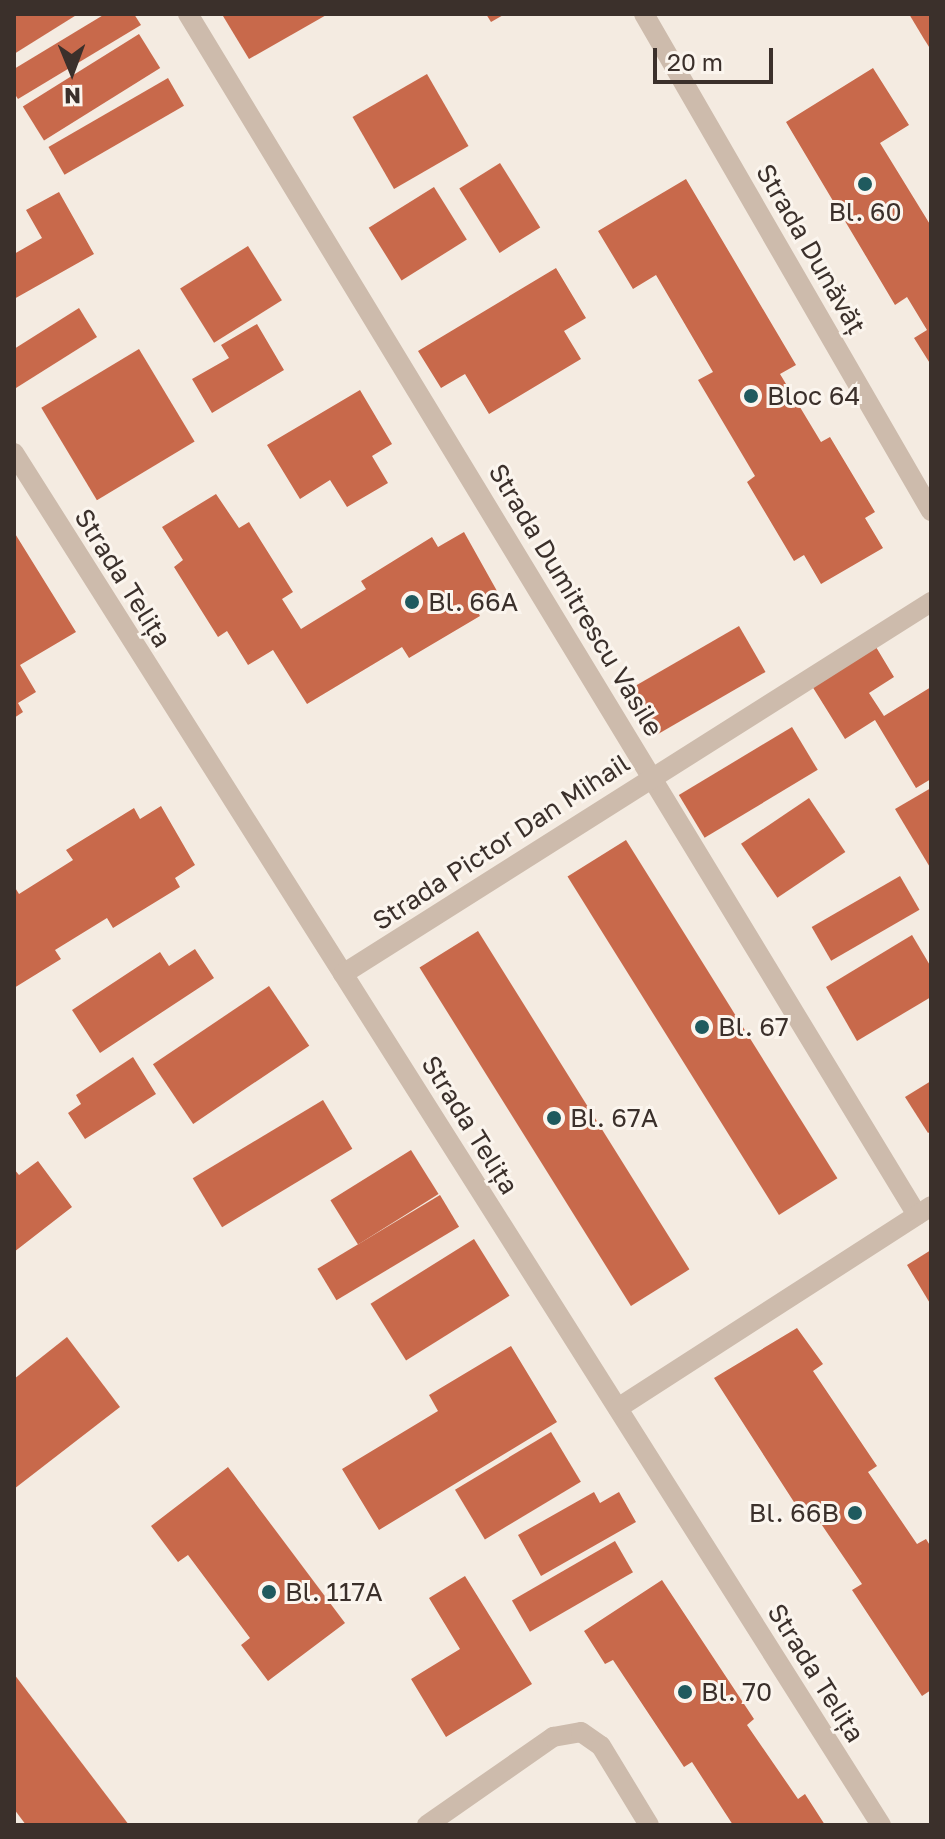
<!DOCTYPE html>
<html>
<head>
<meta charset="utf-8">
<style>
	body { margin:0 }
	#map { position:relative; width:945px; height:1839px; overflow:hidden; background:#f4ebe1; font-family:"Golos Text",sans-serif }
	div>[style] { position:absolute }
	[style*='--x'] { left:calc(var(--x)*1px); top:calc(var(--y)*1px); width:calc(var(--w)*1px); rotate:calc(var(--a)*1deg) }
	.building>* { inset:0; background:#c8694b; transform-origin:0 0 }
	.minor>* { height:20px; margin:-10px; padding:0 10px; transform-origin:10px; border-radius:10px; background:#cdbbac }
	.dots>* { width:22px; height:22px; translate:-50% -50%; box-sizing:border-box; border:4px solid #fbf5ee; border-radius:50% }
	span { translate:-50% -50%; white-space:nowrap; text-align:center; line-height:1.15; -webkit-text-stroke:6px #fbf5ee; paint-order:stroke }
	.poi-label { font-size:26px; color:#3b302b }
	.left { translate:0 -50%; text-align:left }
	.right { translate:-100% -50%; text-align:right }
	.street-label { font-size:26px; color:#3b302b }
	.frame { position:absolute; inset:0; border:16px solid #3b302b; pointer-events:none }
	.north { position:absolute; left:32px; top:32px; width:80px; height:80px; -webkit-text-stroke:6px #fbf5ee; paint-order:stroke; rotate:179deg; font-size:22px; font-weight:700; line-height:32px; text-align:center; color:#3b302b }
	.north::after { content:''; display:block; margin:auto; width:28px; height:36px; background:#3b302b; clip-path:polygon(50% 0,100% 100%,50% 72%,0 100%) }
	.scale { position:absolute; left:653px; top:48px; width:120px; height:36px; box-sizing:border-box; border:4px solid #3b302b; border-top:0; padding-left:10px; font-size:24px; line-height:28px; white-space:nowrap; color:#3b302b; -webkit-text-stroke:6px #fbf5ee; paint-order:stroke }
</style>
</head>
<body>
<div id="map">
	<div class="building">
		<i style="clip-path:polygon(14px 14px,78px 14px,14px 54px)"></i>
		<i style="clip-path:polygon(105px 14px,134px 14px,141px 25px,18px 99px,14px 93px,14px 69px)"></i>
		<i style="clip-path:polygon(227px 14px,328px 14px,249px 59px,223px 16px)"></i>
		<i style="clip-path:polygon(486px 14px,505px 14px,491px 22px)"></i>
		<i style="clip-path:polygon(909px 14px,931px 14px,931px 50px,924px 39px)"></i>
		<i style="left:139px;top:34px;width:40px;height:137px;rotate:58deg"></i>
		<i style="clip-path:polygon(873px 68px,909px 125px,880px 143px,931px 226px,931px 365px,914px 338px,927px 330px,907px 297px,895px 305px,786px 122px)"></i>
		<i style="left:427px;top:74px;width:83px;height:86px;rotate:60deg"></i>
		<i style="left:168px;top:78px;width:32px;height:138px;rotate:60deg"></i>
		<i style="left:500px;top:163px;width:76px;height:48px;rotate:58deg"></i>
		<i style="clip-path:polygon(686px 179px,796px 365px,780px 374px,821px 442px,830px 437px,875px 512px,865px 518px,883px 548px,821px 584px,804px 555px,794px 561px,747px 482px,755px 476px,698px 380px,713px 372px,656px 275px,633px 289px,598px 231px)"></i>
		<i style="left:434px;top:187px;width:62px;height:77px;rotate:58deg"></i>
		<i style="clip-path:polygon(59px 192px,94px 254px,14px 299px,14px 254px,42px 238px,26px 210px)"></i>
		<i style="left:248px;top:246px;width:64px;height:80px;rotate:58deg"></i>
		<i style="clip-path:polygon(556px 268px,586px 318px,564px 331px,581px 359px,489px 414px,465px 374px,441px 388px,418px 351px)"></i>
		<i style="clip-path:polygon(79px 308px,97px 337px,16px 388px,14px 349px)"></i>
		<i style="clip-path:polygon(257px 324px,284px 370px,212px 413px,192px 379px,229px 358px,221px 345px)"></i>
		<i style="left:139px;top:349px;width:108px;height:114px;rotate:59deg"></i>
		<i style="clip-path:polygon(360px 390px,392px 444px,372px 456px,388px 483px,347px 507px,330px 480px,300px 499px,267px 445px)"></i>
		<i style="clip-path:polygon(216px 494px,239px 528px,249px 522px,293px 592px,282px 599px,301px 629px,366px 589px,361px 581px,432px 537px,438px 547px,464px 532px,497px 591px,474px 604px,480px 616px,409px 658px,402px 647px,307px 704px,273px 650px,248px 665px,227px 631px,218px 637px,174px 567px,183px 560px,162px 527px)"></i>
		<i style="clip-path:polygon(14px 532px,76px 632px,20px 665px,36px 692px,18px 703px,23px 712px,14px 718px)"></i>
		<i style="left:739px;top:626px;width:53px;height:126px;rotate:60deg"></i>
		<i style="clip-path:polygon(876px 647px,894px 677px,869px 693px,884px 716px,931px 687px,931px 779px,916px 788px,875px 720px,845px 739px,812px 686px)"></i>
		<i style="left:792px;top:727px;width:50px;height:132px;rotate:59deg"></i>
		<i style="clip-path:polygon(931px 788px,931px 869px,895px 809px)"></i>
		<i style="left:809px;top:798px;width:65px;height:82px;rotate:56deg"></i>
		<i style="clip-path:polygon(161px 806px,195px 865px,175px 878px,180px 887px,113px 928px,107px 918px,55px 950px,61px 959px,14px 988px,14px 886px,19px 894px,73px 860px,66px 850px,134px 808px,140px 819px)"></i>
		<i style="left:626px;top:840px;width:399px;height:69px;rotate:58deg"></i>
		<i style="left:900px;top:876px;width:39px;height:102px;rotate:60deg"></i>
		<i style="left:478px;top:931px;width:399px;height:69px;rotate:58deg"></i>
		<i style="clip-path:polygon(912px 935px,931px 967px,931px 997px,857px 1041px,826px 987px)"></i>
		<i style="clip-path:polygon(195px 949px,214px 978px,100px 1053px,72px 1010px,160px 952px,169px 966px)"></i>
		<i style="left:269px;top:986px;width:72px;height:140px;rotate:56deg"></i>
		<i style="clip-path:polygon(133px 1057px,156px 1094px,85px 1139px,68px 1113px,81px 1104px,76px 1095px)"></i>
		<i style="clip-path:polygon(931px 1081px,931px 1131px,928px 1133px,905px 1097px)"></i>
		<i style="left:323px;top:1100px;width:57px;height:152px;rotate:59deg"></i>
		<i style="left:411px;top:1150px;width:52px;height:95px;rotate:58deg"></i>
		<i style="clip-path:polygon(38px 1161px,72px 1207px,14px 1252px,14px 1169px,19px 1175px)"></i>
		<i style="left:440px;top:1195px;width:37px;height:143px;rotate:59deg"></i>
		<i style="left:474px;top:1239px;width:67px;height:122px;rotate:58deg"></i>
		<i style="clip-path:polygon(931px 1250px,931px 1305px,907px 1265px)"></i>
		<i style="clip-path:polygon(797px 1328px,823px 1364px,813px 1371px,877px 1466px,868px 1472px,917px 1544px,926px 1539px,931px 1547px,931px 1690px,922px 1696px,852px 1590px,862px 1584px,811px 1509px,803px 1516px,714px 1378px)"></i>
		<i style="clip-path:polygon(67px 1337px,120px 1407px,14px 1489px,14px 1379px)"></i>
		<i style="clip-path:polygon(511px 1346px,557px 1422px,379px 1530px,342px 1469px,438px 1411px,429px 1395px)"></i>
		<i style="left:551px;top:1432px;width:58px;height:112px;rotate:59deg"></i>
		<i style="clip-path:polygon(228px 1467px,345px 1623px,268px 1681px,241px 1645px,250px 1638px,188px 1555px,178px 1562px,151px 1526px)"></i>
		<i style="clip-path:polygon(594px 1492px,600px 1503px,619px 1492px,636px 1522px,541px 1576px,518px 1535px)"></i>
		<i style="left:615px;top:1541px;width:36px;height:119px;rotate:60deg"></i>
		<i style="clip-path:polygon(465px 1576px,532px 1684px,446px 1737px,411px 1679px,460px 1649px,429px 1598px)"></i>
		<i style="clip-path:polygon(662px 1580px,754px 1719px,747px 1725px,798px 1799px,805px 1794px,825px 1825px,733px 1825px,692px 1762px,684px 1767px,613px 1660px,605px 1664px,584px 1631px)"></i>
		<i style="clip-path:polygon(14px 1674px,129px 1825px,26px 1825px,14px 1809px)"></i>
	</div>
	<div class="minor">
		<i style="--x:188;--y:14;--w:1405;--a:58.74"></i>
		<i style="--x:644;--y:14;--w:574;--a:60"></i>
		<i style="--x:14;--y:453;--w:1623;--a:57.71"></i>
		<i style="--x:343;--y:974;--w:696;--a:-32.32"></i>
		<i style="--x:618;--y:1408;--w:373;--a:-32.8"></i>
		<i style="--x:427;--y:1825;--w:154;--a:-34.9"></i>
		<i style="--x:553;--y:1737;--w:28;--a:-10"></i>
		<i style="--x:581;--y:1732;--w:24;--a:35"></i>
		<i style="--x:601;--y:1746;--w:92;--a:58.7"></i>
	</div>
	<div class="dots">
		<i style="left:865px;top:184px;background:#1f5a5e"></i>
		<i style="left:751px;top:396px;background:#1f5a5e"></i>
		<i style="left:412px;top:602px;background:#1f5a5e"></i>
		<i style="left:702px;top:1027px;background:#1f5a5e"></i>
		<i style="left:554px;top:1118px;background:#1f5a5e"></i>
		<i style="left:855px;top:1513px;background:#1f5a5e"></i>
		<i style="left:269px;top:1592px;background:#1f5a5e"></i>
		<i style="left:685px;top:1692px;background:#1f5a5e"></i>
	</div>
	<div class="poi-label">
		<span style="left:865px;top:212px">Bl. 60</span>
		<span class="left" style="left:767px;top:396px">Bloc 64</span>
		<span class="left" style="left:428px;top:602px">Bl. 66A</span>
		<span class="left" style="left:718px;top:1027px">Bl. 67</span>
		<span class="left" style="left:570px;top:1118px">Bl. 67A</span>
		<span class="right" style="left:839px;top:1513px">Bl. 66B</span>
		<span class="left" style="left:285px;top:1592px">Bl. 117A</span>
		<span class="left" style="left:701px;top:1692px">Bl. 70</span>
	</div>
	<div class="street-label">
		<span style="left:811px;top:249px;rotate:60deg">Strada Dunăvăț</span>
		<span style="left:123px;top:578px;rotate:58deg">Strada Telița</span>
		<span style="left:576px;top:600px;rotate:59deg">Strada Dumitrescu Vasile</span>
		<span style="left:501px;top:842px;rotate:-33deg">Strada Pictor Dan Mihail</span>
		<span style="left:470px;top:1125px;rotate:58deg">Strada Telița</span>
		<span style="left:816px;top:1673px;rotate:58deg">Strada Telița</span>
	</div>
	<div class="frame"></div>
	<div class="north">N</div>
	<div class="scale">20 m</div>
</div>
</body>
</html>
